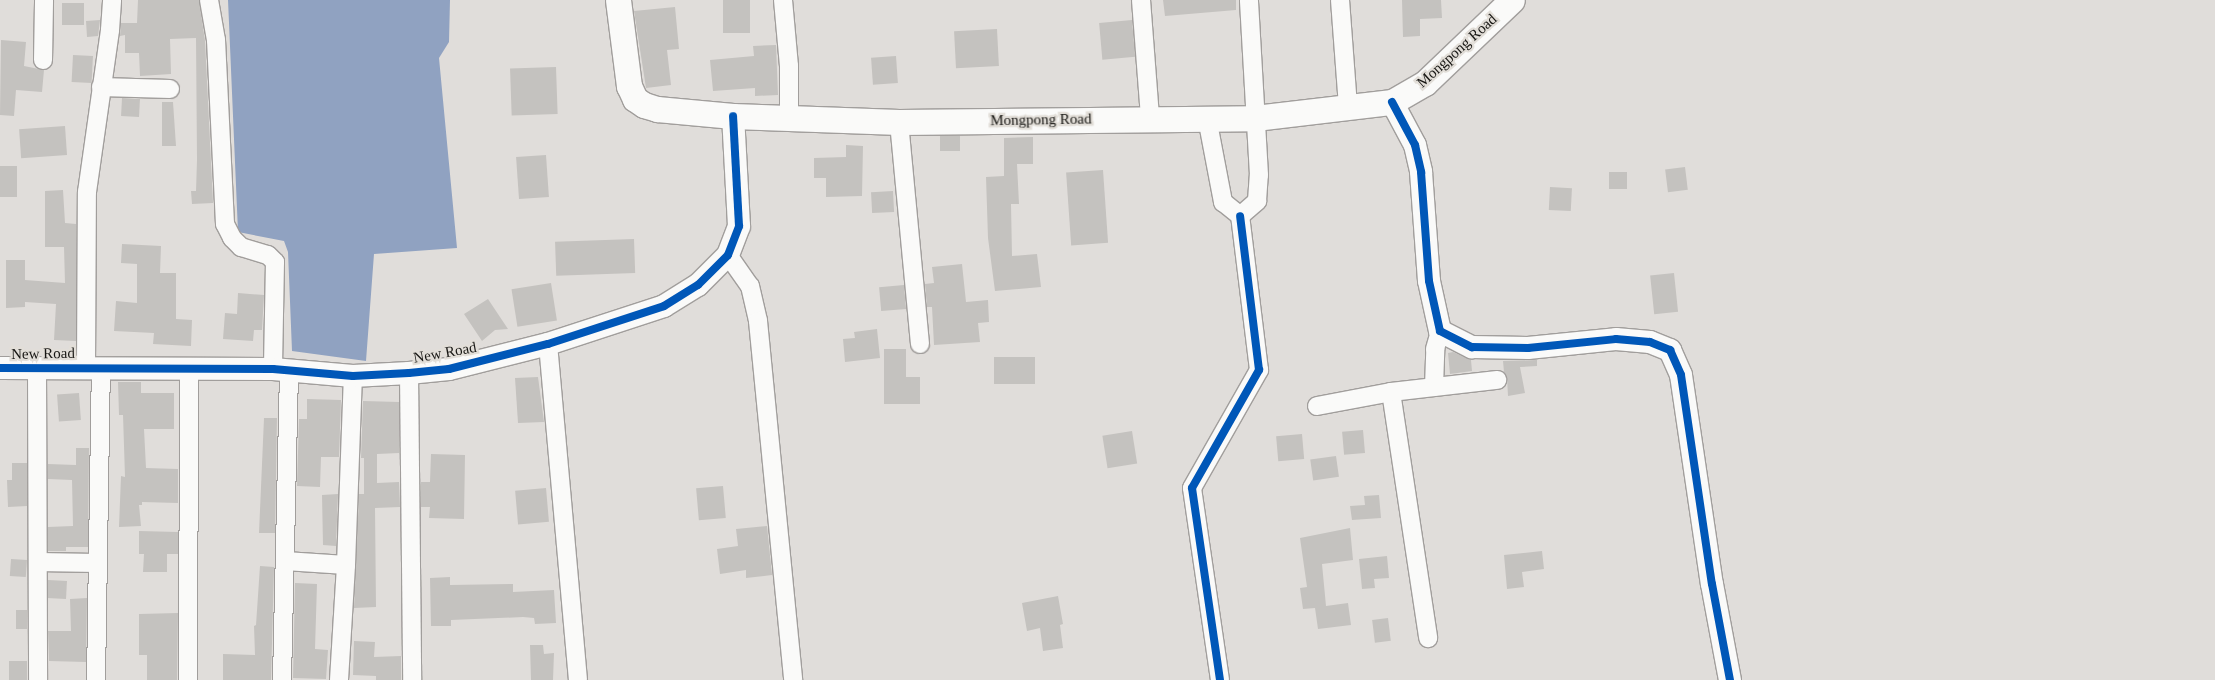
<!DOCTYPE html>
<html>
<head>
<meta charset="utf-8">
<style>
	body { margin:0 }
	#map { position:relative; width:2215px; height:680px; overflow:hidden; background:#e0ddda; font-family:"Times New Roman",serif }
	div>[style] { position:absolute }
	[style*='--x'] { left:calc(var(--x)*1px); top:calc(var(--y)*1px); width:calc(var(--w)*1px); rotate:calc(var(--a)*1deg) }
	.water>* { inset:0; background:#90a2c1 }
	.building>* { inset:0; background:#c4c2bf; transform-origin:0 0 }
	.roads { filter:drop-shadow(1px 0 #a19e9c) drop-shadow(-1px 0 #a19e9c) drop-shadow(0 1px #a19e9c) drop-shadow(0 -1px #a19e9c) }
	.minor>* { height:18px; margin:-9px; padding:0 9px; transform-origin:9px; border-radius:9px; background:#fafaf9 }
	.tertiary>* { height:22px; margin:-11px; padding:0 11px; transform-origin:11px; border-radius:11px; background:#fafaf9 }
	.secondary>* { height:25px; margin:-12.5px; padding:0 12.5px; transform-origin:12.5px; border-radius:12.5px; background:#fafaf9 }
	.cycleway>* { height:8px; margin:-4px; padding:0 4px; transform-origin:4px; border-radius:4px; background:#0057b8 }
	span { translate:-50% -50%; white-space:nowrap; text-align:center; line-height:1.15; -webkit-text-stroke:4.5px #e2ded8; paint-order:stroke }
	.street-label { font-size:15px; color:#171613 }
</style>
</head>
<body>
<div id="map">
	<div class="water">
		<i style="clip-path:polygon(228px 0,450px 0,449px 42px,439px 58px,457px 248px,374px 254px,366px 361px,292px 351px,288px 252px,284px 241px,238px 232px)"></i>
	</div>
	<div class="building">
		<i style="clip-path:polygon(138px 0,199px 0,205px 41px,213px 203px,192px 204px,191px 191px,196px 191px,197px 160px,196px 38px,170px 39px,171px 74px,140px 76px,139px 53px,125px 53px,125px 35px,120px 36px,121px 23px,137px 23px)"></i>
		<i style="left:723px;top:0;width:27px;height:33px"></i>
		<i style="clip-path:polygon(1163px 0,1236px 0,1236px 10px,1165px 16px)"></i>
		<i style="clip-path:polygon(1402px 0,1441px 0,1442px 18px,1420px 19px,1420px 36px,1403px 37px)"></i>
		<i style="left:62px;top:3px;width:22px;height:22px"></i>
		<i style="clip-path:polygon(675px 7px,679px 49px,667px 50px,671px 85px,646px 88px,634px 11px)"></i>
		<i style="clip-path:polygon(100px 20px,98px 36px,87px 37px,86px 21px)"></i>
		<i style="left:1132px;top:20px;width:37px;height:33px;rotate:85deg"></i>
		<i style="left:997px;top:29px;width:37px;height:43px;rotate:87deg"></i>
		<i style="clip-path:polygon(1px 40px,26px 42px,24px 66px,44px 70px,42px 92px,16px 90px,14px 116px,0 115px)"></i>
		<i style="clip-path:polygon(776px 45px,778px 95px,755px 96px,755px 88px,713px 91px,710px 60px,754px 56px,753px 46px)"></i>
		<i style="left:73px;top:55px;width:20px;height:27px;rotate:3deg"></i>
		<i style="left:896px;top:56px;width:27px;height:25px;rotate:86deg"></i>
		<i style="left:556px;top:67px;width:47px;height:46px;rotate:88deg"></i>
		<i style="left:122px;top:98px;width:18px;height:18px;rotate:3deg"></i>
		<i style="clip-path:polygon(162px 102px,173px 102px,176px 146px,162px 146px)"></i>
		<i style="left:65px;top:126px;width:29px;height:46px;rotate:86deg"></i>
		<i style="left:940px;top:136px;width:20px;height:15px"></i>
		<i style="clip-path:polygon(1033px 137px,1033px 164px,1017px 164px,1019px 204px,1011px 204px,1012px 256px,1037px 254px,1041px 287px,995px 291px,988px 238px,986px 177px,1004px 176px,1004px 138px)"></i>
		<i style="clip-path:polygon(846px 145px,863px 146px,862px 196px,826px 197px,826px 178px,814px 178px,814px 158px,846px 157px)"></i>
		<i style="left:546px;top:155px;width:42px;height:30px;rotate:86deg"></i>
		<i style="left:17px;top:166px;width:31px;height:17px;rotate:90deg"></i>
		<i style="left:1685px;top:167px;width:23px;height:20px;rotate:83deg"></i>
		<i style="left:1103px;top:170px;width:73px;height:37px;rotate:86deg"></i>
		<i style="left:1627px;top:172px;width:17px;height:18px;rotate:90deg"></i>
		<i style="left:1550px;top:187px;width:22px;height:23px;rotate:3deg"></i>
		<i style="clip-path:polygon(63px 190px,65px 223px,76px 224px,76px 341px,54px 340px,56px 304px,25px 302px,25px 307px,6px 308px,6px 260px,25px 260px,25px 280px,65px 283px,64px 247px,45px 247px,45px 191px)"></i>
		<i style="left:893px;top:191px;width:21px;height:22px;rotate:87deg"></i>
		<i style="left:634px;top:239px;width:34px;height:79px;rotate:88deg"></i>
		<i style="clip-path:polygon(122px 244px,161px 246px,160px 273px,176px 273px,176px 319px,192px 320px,191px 346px,153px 344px,154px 333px,114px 331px,116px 301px,137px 303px,137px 264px,121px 263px)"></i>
		<i style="clip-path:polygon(962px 264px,966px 302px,988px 300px,989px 322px,978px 323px,980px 342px,934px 345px,932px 307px,927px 307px,925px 284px,934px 283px,932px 267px)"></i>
		<i style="left:1674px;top:273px;width:39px;height:24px;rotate:84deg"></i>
		<i style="left:551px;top:283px;width:38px;height:40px;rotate:81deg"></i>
		<i style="left:904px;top:285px;width:24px;height:25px;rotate:85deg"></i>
		<i style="clip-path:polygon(238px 293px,264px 295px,262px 330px,254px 330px,253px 341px,223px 339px,225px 313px,237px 314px)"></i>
		<i style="clip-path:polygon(488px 299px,508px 329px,495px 330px,482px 341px,464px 314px)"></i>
		<i style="clip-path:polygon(877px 329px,880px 358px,845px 362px,843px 339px,855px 338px,854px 332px)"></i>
		<i style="clip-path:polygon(884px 349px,906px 349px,906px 377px,920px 377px,920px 404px,884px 404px)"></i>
		<i style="clip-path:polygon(1453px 352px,1471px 360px,1472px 371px,1450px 374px,1448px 353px)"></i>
		<i style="left:994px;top:357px;width:41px;height:27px"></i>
		<i style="clip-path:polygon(1537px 360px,1537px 366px,1520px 367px,1525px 393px,1508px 396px,1507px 378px,1504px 372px,1503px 361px)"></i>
		<i style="clip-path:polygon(538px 377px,544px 422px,518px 423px,515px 378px)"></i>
		<i style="clip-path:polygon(118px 382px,141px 382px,141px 393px,174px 393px,174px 429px,144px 429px,146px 468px,178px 469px,178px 503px,142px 502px,142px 505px,139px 505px,141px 526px,119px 527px,121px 476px,125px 477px,123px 415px,119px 415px)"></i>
		<i style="left:79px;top:393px;width:27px;height:22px;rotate:86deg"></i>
		<i style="clip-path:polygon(307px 399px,341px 400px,339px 457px,321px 457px,320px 487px,297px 486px,299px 419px,307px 419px)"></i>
		<i style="clip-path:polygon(363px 401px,399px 402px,399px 453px,377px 454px,377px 483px,399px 482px,400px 507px,375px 508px,376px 607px,354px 608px,359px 494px,364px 494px,364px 458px,361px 458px)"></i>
		<i style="clip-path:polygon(264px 418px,277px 418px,275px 533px,259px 533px)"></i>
		<i style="left:1363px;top:430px;width:23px;height:21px;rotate:85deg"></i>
		<i style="left:1132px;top:431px;width:33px;height:30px;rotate:81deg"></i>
		<i style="left:1302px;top:434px;width:25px;height:26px;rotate:85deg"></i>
		<i style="clip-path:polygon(76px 448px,89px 448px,88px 547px,66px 547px,66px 551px,48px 551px,48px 527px,73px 526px,72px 480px,48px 479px,48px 464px,76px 465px)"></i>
		<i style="clip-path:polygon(431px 454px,465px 455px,464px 519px,429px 518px,430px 507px,421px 507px,421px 482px,430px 482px)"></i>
		<i style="left:1336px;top:456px;width:21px;height:26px;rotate:82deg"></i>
		<i style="clip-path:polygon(12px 463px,27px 463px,27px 506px,8px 507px,7px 480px,12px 480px)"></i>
		<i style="left:723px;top:486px;width:32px;height:27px;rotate:85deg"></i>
		<i style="left:546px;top:488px;width:34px;height:31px;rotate:85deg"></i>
		<i style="clip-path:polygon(338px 494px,336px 546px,323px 545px,322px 495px)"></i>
		<i style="clip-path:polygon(1379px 495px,1381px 518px,1352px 520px,1350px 506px,1365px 505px,1364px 496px)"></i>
		<i style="clip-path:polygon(767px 526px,772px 575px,746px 578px,746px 570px,720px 574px,717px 549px,738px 546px,736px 529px)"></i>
		<i style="clip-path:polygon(1350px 528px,1353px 560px,1322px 564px,1326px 606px,1348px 603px,1351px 625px,1318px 629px,1315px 608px,1303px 609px,1300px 588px,1307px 587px,1300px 538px)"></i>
		<i style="clip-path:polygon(139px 531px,178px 532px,178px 554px,167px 554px,167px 572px,143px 572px,144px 554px,139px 554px)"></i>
		<i style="clip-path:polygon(1542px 551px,1544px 569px,1522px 572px,1524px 587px,1507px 589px,1504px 555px)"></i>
		<i style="clip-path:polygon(1387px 556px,1389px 578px,1374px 579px,1375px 588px,1362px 589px,1359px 559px)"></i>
		<i style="left:11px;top:559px;width:16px;height:17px;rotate:4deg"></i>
		<i style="clip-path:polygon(260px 566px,274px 567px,271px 680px,223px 680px,223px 654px,255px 655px,254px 626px,256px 625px)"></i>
		<i style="clip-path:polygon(450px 577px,450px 585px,513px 584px,513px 592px,554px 590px,556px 623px,535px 624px,534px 618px,523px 617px,451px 620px,451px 626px,431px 626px,430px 578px)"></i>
		<i style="left:48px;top:580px;width:19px;height:18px;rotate:3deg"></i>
		<i style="clip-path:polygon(295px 583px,317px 584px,315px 649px,328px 650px,326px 679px,293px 678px)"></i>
		<i style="clip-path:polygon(1058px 596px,1063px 624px,1060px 625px,1063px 648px,1043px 651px,1040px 628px,1027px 631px,1022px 603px)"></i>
		<i style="clip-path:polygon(87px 598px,86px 662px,49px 661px,48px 631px,71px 631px,70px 599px)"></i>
		<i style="left:16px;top:610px;width:11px;height:19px"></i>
		<i style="clip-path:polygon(178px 613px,177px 680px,147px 680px,147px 655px,139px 655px,139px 614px)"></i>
		<i style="left:1388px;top:618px;width:23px;height:16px;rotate:83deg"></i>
		<i style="clip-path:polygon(354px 641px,375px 642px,374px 657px,401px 656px,401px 680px,376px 680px,376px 676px,353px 675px)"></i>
		<i style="clip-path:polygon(530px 645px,543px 645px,544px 654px,554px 653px,553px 680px,531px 680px)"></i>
		<i style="left:9px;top:661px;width:18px;height:19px"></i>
	</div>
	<div class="roads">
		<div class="minor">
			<i style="--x:209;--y:0;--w:41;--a:80.1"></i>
			<i style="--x:216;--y:40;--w:184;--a:87.2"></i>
			<i style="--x:225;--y:224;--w:16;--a:63"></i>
			<i style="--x:232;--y:238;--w:13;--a:45"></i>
			<i style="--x:241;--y:247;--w:28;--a:17"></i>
			<i style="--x:268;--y:255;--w:10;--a:45"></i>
			<i style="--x:275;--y:262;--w:107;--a:91.1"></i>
			<i style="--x:783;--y:0;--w:66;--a:84.8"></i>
			<i style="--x:789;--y:66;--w:51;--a:90"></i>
			<i style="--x:1141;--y:0;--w:118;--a:85.6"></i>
			<i style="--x:1340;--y:0;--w:107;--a:85.7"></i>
			<i style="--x:43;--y:60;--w:60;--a:-89"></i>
			<i style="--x:101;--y:87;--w:69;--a:1.7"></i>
			<i style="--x:1207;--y:118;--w:86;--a:79.2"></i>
			<i style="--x:1223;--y:202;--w:22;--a:39"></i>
			<i style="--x:1240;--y:216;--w:23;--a:-41"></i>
			<i style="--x:1257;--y:201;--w:26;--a:-86"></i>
			<i style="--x:1259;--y:175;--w:175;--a:-93.3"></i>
			<i style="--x:899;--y:122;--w:223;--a:84.6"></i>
			<i style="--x:728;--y:255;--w:38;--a:55"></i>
			<i style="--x:750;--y:286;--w:36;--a:77"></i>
			<i style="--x:758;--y:321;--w:361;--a:84.4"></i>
			<i style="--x:548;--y:344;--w:337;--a:84.9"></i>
			<i style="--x:86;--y:367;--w:175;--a:-89.7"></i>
			<i style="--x:87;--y:192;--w:164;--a:-81.9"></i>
			<i style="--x:110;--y:30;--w:30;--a:-86"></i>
			<i style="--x:37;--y:368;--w:312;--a:89.8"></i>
			<i style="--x:409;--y:373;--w:307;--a:89.4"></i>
			<i style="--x:1434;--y:387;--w:38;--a:-88"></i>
			<i style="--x:1435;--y:349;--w:19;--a:-74"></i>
			<i style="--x:1391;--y:392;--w:249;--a:81.4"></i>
			<i style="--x:1317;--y:406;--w:75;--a:-10.7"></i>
			<i style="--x:1391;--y:392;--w:107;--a:-6.5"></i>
			<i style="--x:285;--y:561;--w:61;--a:3.8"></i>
			<i style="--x:38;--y:562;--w:59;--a:1"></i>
			<i style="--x:96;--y:680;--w:313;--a:-89.1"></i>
			<i style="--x:188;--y:680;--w:310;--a:-89.8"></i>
			<i style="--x:282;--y:680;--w:309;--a:-88.7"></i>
			<i style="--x:339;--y:680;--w:115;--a:-86.5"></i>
			<i style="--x:346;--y:565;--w:189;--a:-87.9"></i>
			<i style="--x:1220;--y:680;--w:194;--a:-98.3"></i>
			<i style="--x:1192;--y:488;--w:136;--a:-60.4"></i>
			<i style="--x:1259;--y:370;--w:155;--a:-97"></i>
		</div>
		<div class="tertiary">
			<i style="--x:1392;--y:102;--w:49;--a:61.9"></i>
			<i style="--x:1415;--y:145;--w:28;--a:77"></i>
			<i style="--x:1421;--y:172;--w:109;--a:85.8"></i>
			<i style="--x:1429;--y:281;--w:51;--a:77.6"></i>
			<i style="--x:1440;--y:331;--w:36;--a:27"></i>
			<i style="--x:1472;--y:347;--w:56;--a:1"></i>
			<i style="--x:1528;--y:348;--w:88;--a:-5.8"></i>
			<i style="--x:1616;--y:339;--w:34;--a:5"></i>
			<i style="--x:1650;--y:342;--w:22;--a:22"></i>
			<i style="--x:1670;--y:350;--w:27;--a:66"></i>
			<i style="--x:1681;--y:375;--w:211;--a:81.6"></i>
			<i style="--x:1712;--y:584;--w:98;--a:79.4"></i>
			<i style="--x:0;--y:368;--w:273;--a:0.2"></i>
			<i style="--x:273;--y:369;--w:80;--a:5"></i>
			<i style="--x:353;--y:376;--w:56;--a:-3.1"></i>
			<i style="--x:409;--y:373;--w:40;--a:-5.7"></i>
			<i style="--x:449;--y:369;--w:102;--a:-14.2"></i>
			<i style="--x:548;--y:344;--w:122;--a:-18.1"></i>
			<i style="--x:664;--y:306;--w:40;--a:-32"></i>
			<i style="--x:698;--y:285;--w:42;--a:-45"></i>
			<i style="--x:728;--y:255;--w:31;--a:-69"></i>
			<i style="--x:739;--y:226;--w:110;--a:-93.1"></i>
		</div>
		<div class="secondary">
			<i style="--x:618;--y:0;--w:87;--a:82.7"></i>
			<i style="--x:629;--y:86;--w:14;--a:65"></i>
			<i style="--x:635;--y:99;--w:11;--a:34"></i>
			<i style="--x:644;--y:105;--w:14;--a:17"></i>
			<i style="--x:657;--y:109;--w:76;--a:5.3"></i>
			<i style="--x:733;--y:116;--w:166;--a:2.1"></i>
			<i style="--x:899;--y:122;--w:356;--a:-0.6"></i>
			<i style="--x:1255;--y:118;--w:138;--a:-6.7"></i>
			<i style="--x:1392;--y:102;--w:38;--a:-30"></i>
			<i style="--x:1425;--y:83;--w:120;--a:-43.7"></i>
		</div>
	</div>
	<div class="cycleway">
		<i style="--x:1392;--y:102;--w:49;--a:61.9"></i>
		<i style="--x:1415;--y:145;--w:28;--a:77"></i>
		<i style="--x:1421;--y:172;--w:109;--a:85.8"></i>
		<i style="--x:1429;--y:281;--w:51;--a:77.6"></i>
		<i style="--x:1440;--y:331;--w:36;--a:27"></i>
		<i style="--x:1472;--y:347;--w:56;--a:1"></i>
		<i style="--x:1528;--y:348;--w:88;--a:-5.8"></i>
		<i style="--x:1616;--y:339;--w:34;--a:5"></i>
		<i style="--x:1650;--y:342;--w:22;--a:22"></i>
		<i style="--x:1670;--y:350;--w:27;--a:66"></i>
		<i style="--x:1681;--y:375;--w:211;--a:81.6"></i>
		<i style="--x:1712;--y:584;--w:98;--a:79.4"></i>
		<i style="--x:0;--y:368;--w:273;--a:0.2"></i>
		<i style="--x:273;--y:369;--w:80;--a:5"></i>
		<i style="--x:353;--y:376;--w:56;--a:-3.1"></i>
		<i style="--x:409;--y:373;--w:40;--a:-5.7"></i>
		<i style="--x:449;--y:369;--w:102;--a:-14.2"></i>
		<i style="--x:548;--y:344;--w:122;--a:-18.1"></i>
		<i style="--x:664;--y:306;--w:40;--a:-32"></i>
		<i style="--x:698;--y:285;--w:42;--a:-45"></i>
		<i style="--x:728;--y:255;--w:31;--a:-69"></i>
		<i style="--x:739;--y:226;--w:110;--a:-93.1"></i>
		<i style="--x:1220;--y:680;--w:194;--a:-98.3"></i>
		<i style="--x:1192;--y:488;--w:136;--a:-60.4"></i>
		<i style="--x:1259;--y:370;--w:155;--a:-97"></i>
	</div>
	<div class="street-label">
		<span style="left:1457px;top:51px;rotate:-42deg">Mongpong Road</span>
		<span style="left:1041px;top:120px;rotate:-1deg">Mongpong Road</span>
		<span style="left:445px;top:353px;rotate:-10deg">New Road</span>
		<span style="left:43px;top:354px;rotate:-1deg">New Road</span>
	</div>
</div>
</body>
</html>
